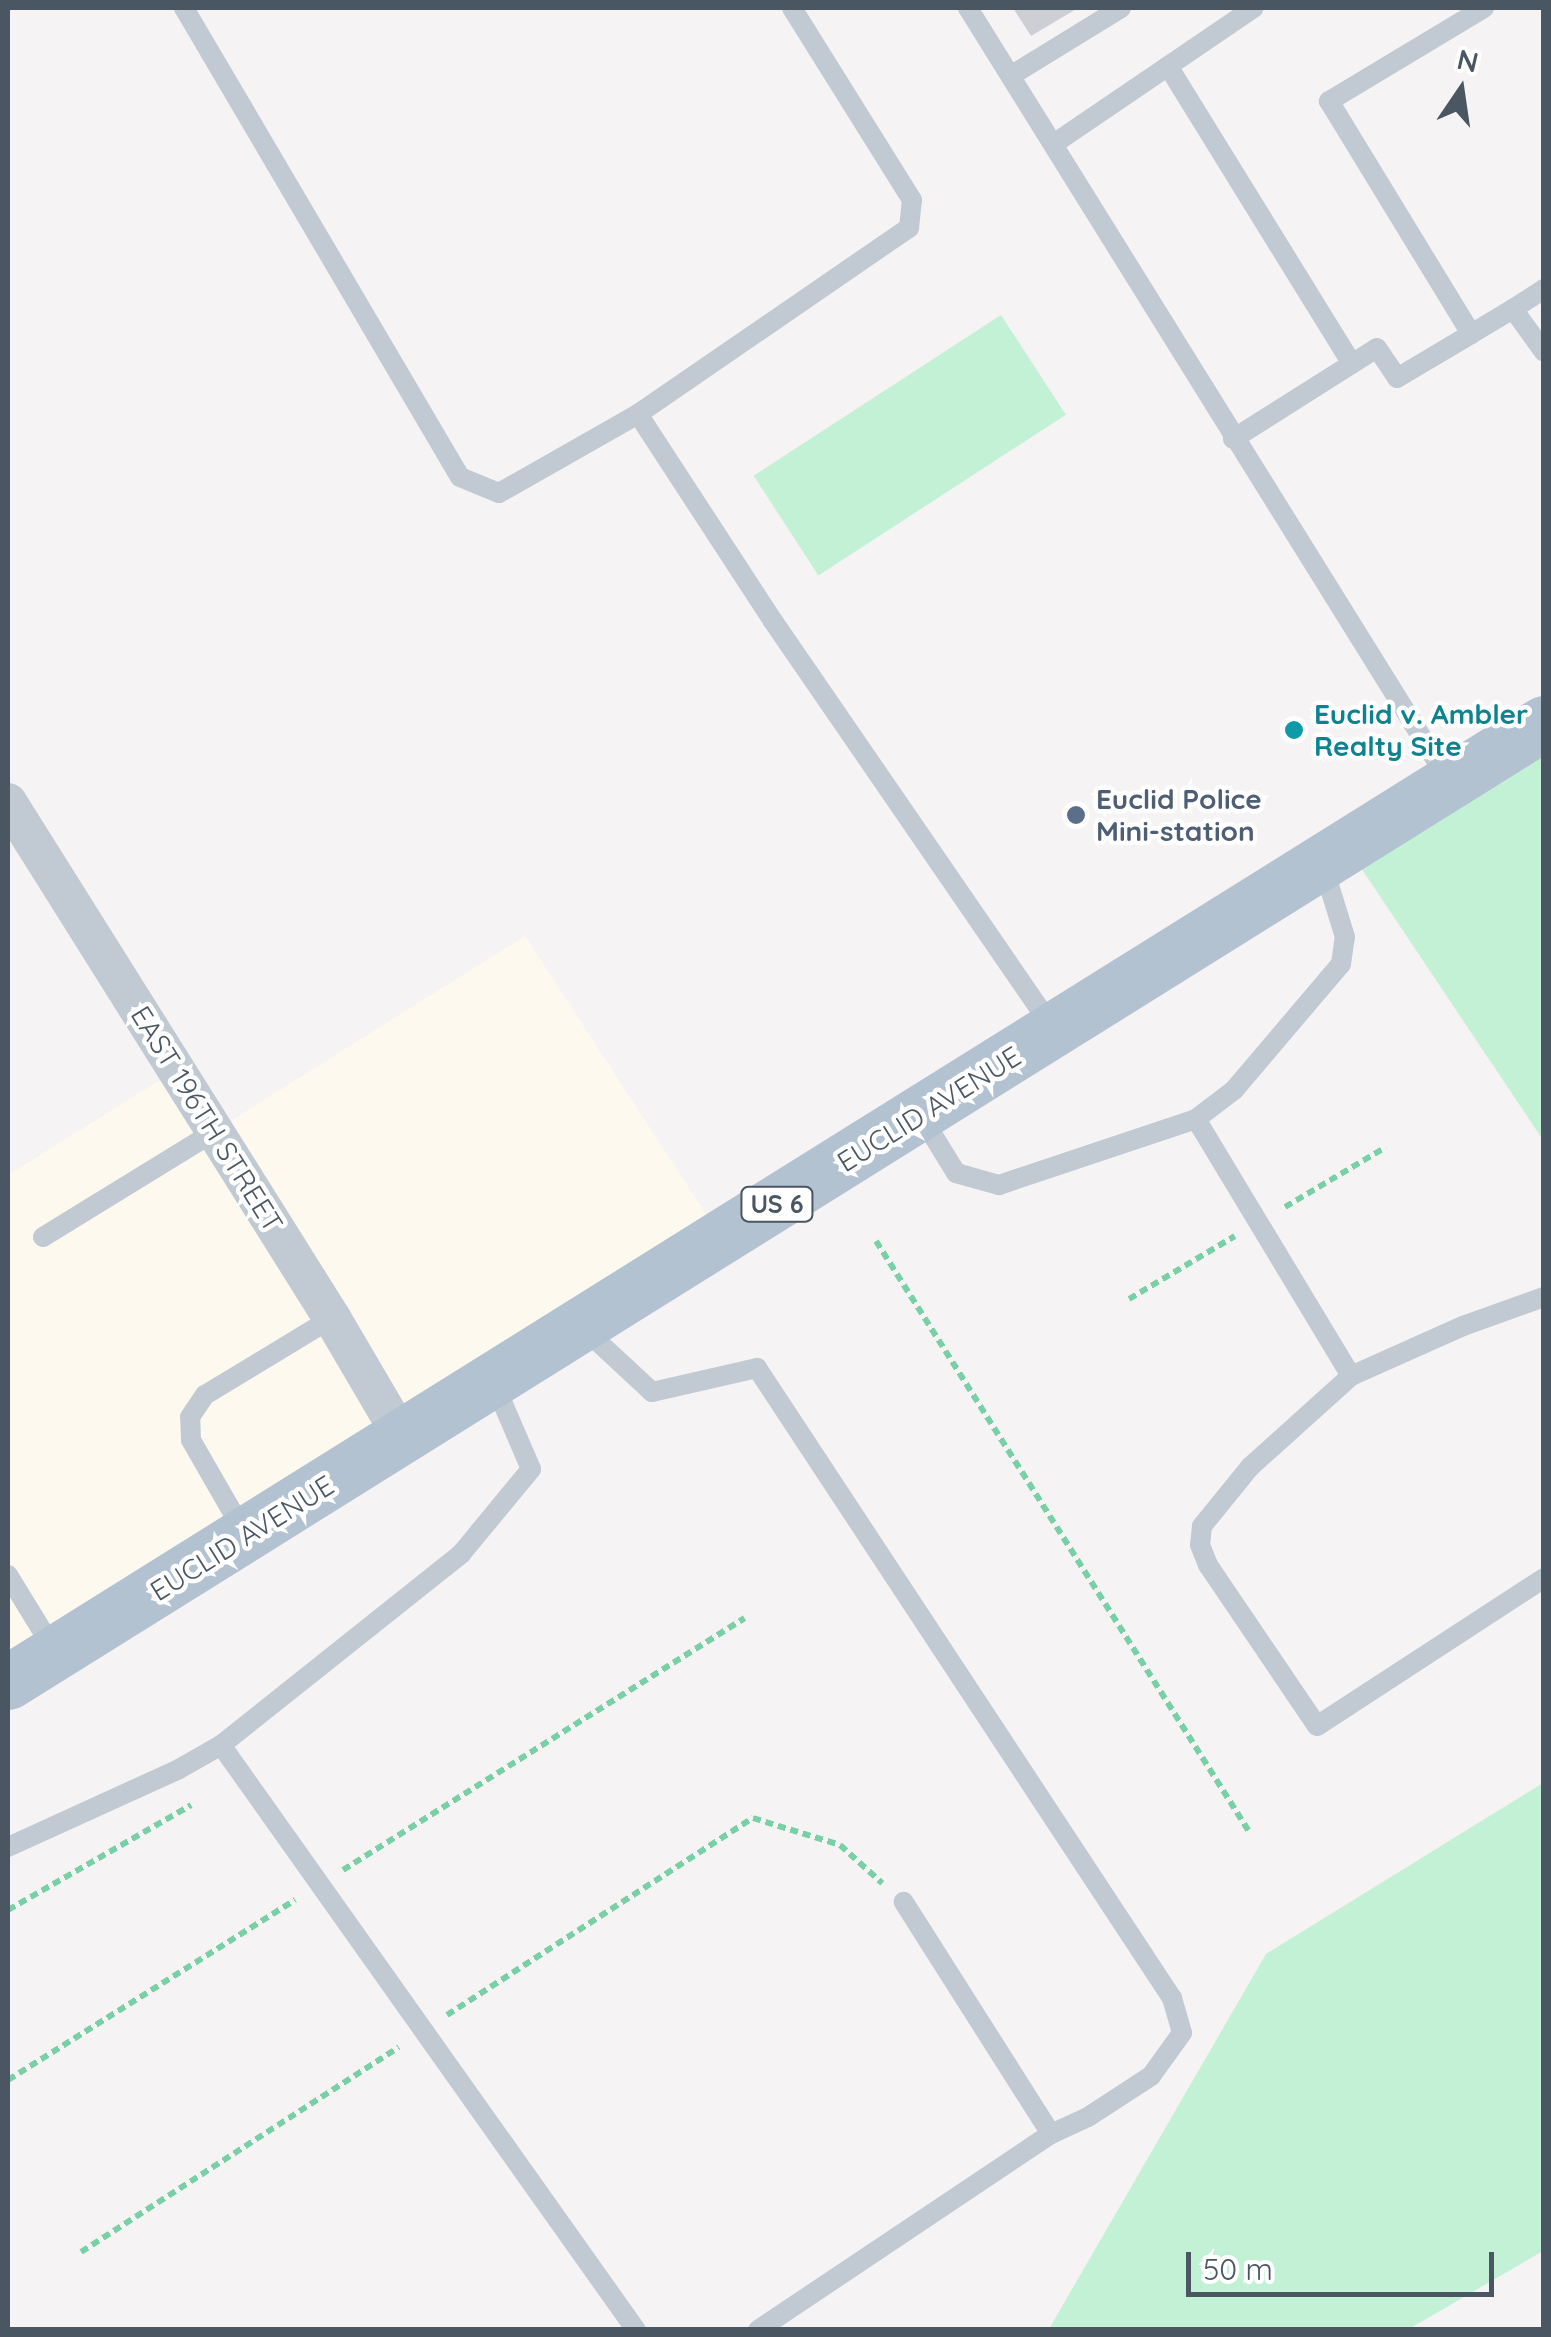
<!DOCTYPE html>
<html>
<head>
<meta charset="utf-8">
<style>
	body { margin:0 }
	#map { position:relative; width:1551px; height:2337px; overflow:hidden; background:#f5f3f3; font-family:Quicksand,sans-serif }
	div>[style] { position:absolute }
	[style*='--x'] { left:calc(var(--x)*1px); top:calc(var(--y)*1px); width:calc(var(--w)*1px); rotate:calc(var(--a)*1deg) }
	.commercial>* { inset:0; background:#fdf9ef }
	.green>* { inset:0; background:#c3f1d5; transform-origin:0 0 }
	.building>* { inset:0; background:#cdcfd5 }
	.path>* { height:6px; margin-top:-3px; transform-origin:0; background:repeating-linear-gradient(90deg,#7ad0a6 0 8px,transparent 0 13px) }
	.lane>* { height:20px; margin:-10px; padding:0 10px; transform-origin:10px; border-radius:10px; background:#c1cad2 }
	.street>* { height:38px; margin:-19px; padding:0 19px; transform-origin:19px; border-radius:19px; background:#c1cad2 }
	.primary>* { height:55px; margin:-27.5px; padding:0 27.5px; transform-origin:27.5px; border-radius:27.5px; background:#b3c2d1 }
	.dots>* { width:28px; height:28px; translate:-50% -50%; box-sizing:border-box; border:5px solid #fff; border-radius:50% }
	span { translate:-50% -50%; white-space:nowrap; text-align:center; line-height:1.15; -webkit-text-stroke:9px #fff; paint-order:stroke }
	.shield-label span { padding:2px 8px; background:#fff; border:2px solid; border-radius:8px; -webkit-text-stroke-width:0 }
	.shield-label { font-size:25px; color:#4a5661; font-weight:700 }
	.culture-label { font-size:28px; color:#0d838f; font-weight:700 }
	.left { translate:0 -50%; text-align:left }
	.service-label { font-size:28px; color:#4e5e75; font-weight:700 }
	.street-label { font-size:28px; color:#4a5661 }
	.frame { position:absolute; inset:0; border:10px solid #4a5661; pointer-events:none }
	.north { position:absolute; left:1411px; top:40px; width:100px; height:100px; -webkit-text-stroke:8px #fff; paint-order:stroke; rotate:13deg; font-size:28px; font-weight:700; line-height:40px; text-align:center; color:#4a5661 }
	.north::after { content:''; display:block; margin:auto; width:35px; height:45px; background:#4a5661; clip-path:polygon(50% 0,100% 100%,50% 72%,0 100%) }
	.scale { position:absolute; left:1186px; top:2252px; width:308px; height:45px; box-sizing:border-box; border:5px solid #4a5661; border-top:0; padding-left:12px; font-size:30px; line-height:35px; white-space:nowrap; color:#4a5661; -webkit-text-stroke:8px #fff; paint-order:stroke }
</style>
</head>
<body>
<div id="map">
	<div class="commercial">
		<i style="clip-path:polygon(525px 936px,722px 1239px,8px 1682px,8px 1175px,176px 1070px,216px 1130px)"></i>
	</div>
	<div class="green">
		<i style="left:1001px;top:315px;width:119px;height:295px;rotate:57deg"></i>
		<i style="clip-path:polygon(1543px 723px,1543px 1140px,1347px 847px)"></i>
		<i style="clip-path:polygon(1543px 1783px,1543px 2251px,1409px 2329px,1049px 2329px,1266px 1954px)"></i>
	</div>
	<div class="building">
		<i style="clip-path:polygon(1013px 8px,1078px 8px,1031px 36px)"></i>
	</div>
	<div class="path">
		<i style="--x:1285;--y:1207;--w:117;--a:-30.7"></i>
		<i style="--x:876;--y:1241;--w:700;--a:57.72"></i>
		<i style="--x:1129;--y:1299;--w:123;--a:-30.7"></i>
		<i style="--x:343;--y:1870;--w:474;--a:-32.1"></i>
		<i style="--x:8;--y:1910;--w:211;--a:-29.8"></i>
		<i style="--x:447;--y:2015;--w:364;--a:-32.8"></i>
		<i style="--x:753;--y:1818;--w:91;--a:17.2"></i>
		<i style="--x:840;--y:1845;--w:57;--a:42.1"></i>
		<i style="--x:8;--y:2080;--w:339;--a:-32.1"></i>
		<i style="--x:81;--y:2252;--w:378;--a:-32.8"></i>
	</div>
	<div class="lane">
		<i style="--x:184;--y:8;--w:544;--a:59.52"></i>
		<i style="--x:460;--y:477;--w:42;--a:22.3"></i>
		<i style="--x:499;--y:493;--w:160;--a:-29.6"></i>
		<i style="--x:638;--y:414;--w:329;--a:-34.5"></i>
		<i style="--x:909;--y:228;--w:28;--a:-84"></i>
		<i style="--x:912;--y:200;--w:226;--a:-122"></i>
		<i style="--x:968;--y:8;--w:910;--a:58.11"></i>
		<i style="--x:1484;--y:8;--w:181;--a:149"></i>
		<i style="--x:1329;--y:101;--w:273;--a:58.6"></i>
		<i style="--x:1471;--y:334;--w:49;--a:-30.8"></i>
		<i style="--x:1513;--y:309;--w:53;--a:54.2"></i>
		<i style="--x:1168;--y:66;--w:350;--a:58.3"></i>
		<i style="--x:1012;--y:75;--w:128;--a:-31.6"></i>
		<i style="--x:1055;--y:143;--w:240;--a:-34.2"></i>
		<i style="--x:1513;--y:309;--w:37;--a:-33"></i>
		<i style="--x:638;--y:414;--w:247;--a:56.9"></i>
		<i style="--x:773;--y:621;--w:494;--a:55.5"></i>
		<i style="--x:1233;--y:439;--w:170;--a:-32.3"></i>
		<i style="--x:1377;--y:348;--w:36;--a:56"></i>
		<i style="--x:1397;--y:378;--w:86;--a:-30.7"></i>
		<i style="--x:921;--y:1116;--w:67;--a:58.4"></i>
		<i style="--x:956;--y:1173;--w:45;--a:15.6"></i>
		<i style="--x:999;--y:1185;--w:208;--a:-18.5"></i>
		<i style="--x:1196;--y:1119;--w:48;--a:-37.3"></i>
		<i style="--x:1234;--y:1090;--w:165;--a:-49.7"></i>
		<i style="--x:1341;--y:964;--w:27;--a:-82"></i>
		<i style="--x:1345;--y:937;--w:74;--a:-107.2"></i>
		<i style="--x:1196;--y:1119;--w:300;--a:58.9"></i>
		<i style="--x:43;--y:1237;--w:202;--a:-31.6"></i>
		<i style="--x:1544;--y:1297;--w:86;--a:160.3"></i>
		<i style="--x:1463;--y:1326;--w:123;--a:155.9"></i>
		<i style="--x:1351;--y:1376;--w:136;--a:138"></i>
		<i style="--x:1250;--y:1467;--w:76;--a:129.1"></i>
		<i style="--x:1202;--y:1526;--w:19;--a:96"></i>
		<i style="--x:1200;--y:1545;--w:22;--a:68"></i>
		<i style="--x:1208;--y:1565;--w:194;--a:55.9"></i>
		<i style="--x:1317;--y:1726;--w:271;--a:-33.1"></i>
		<i style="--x:583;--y:1328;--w:94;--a:42.8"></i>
		<i style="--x:652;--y:1392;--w:108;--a:-12.9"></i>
		<i style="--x:757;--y:1368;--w:754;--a:56.63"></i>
		<i style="--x:1172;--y:1998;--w:36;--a:74"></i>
		<i style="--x:1182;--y:2033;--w:53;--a:125.8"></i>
		<i style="--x:1151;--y:2076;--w:75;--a:146.9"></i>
		<i style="--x:1088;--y:2117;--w:41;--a:155.3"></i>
		<i style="--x:245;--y:1534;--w:108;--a:-119.9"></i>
		<i style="--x:191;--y:1440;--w:23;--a:-92"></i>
		<i style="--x:190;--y:1417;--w:27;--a:-56"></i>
		<i style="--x:205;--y:1395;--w:149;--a:-31.2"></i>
		<i style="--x:8;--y:1575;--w:88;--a:58.5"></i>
		<i style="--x:221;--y:1745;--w:717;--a:54.65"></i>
		<i style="--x:8;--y:1847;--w:188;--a:-24.5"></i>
		<i style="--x:179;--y:1769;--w:48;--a:-29.7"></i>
		<i style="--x:221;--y:1745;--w:307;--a:-38.5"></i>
		<i style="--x:461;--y:1554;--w:110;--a:-50.5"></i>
		<i style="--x:531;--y:1469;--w:94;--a:-113.3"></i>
		<i style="--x:758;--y:2330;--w:353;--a:-33.8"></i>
		<i style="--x:1051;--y:2134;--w:275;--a:-122.4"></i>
	</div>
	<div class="street">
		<i style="--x:8;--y:802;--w:609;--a:57.88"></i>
		<i style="--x:332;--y:1318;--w:140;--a:59.6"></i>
	</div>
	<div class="primary">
		<i style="--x:8;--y:1682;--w:1811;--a:-31.98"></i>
	</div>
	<div class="dots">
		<i style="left:1294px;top:730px;background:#0f9aa8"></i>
		<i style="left:1076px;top:815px;background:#5c6f8a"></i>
	</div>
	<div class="shield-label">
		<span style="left:777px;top:1204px">US 6</span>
	</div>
	<div class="culture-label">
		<span class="left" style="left:1314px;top:730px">Euclid v. Ambler<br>Realty Site</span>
	</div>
	<div class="service-label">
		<span class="left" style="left:1096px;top:815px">Euclid Police<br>Mini-station</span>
	</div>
	<div class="street-label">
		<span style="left:929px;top:1109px;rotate:-32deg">EUCLID AVENUE</span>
		<span style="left:207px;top:1119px;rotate:58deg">EAST 196TH STREET</span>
		<span style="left:242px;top:1538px;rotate:-32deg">EUCLID AVENUE</span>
	</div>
	<div class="frame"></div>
	<div class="north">N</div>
	<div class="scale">50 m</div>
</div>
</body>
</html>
